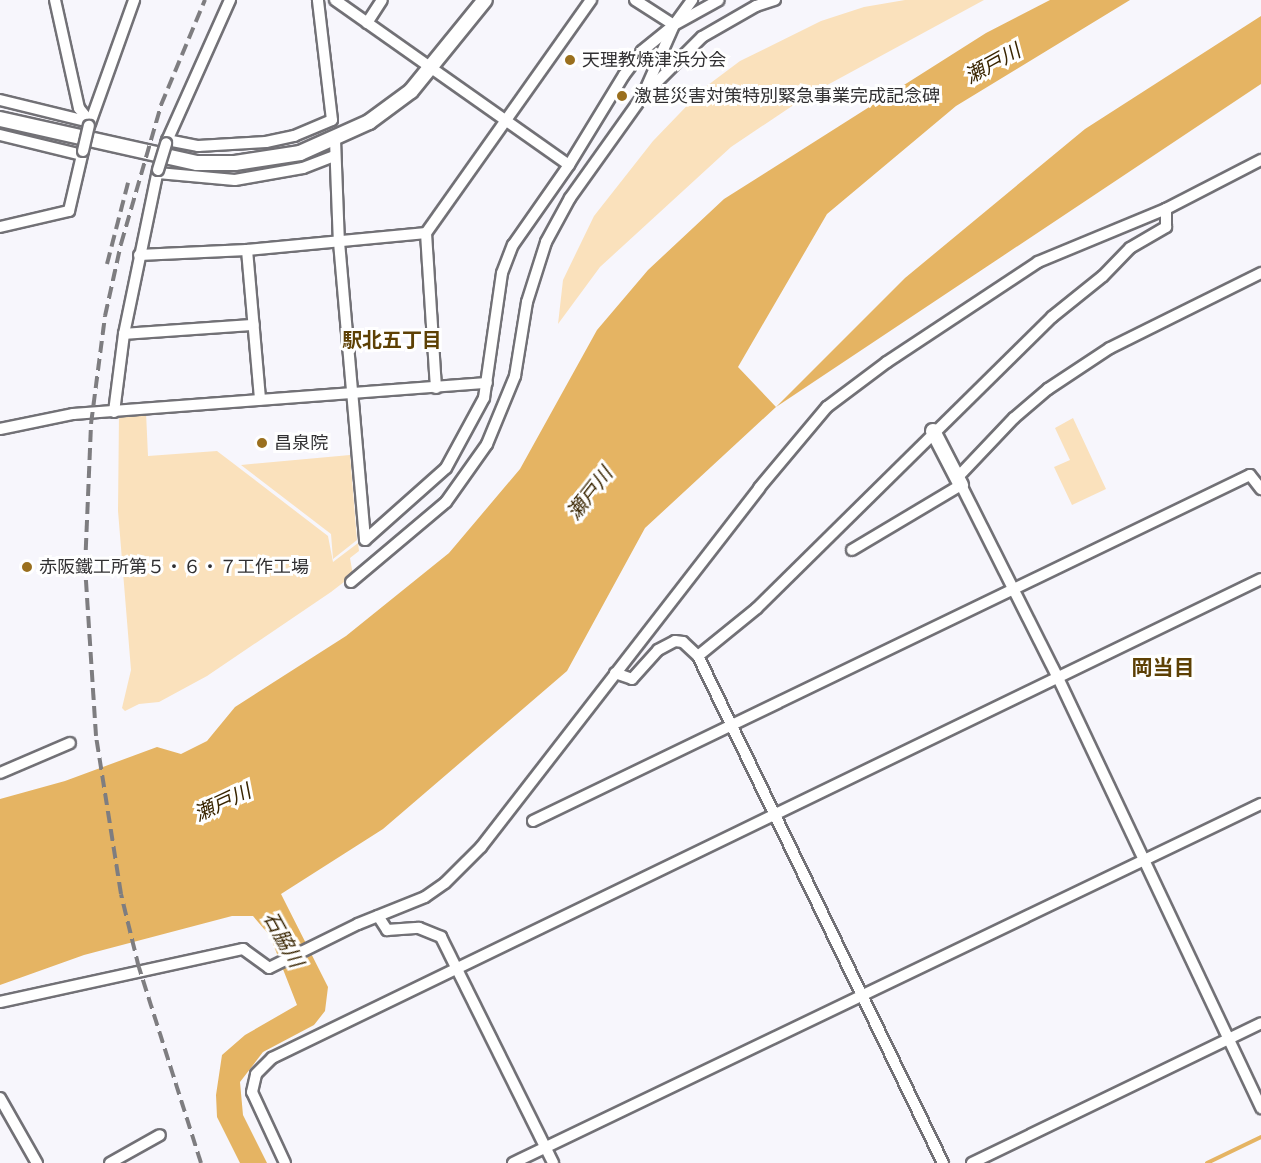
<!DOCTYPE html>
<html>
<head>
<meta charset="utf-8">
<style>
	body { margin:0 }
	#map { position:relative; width:1261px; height:1163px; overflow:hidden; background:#f7f6fc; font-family:"Archivo Narrow","Noto Sans JP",sans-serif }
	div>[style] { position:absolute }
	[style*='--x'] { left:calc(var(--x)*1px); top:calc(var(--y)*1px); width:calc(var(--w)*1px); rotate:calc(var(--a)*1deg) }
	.green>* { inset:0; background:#fae1bc }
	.water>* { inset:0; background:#e5b463 }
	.stream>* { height:4px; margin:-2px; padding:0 2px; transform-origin:2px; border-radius:2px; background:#e5b463 }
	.roads { filter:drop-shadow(2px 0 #727176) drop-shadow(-2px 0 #727176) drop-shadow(0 2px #727176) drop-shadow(0 -2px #727176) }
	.minor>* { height:10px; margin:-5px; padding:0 5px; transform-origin:5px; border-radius:5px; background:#fff }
	.tertiary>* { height:14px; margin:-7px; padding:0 7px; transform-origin:7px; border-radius:7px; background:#fff }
	.rail>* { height:4px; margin-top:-2px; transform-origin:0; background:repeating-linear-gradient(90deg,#7e7d80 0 12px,transparent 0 18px) }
	.bridges { filter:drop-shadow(2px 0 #727176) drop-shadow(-2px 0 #727176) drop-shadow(0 2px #727176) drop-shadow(0 -2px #727176) }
	.minor-bridge>* { height:10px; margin:-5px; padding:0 5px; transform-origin:5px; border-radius:5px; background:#fff }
	.dots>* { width:16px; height:16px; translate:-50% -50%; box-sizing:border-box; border:3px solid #fff; border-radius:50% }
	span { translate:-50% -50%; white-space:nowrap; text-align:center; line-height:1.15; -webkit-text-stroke:6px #fff; paint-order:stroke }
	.poi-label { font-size:18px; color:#313032 }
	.left { translate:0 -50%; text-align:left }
	.water-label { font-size:20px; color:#392501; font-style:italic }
	.neighbourhood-label { font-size:20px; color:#5d4004; font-weight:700 }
	.quarter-label { font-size:21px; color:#5d4004; font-weight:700 }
</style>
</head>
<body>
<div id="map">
	<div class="green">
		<i style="clip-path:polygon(905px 0,984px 0,807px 96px,731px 147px,600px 267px,558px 324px,563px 280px,594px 216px,653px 141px,704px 88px,740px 61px,821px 21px,864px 7px)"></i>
		<i style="clip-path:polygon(146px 412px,148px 456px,217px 451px,328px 536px,333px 562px,358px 543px,359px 551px,350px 558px,353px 575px,331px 592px,207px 676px,159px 702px,139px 704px,125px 711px,122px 708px,131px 670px,118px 511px,119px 414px)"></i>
		<i style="clip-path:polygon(1073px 418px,1106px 489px,1072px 505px,1054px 467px,1070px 460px,1055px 428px)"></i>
		<i style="clip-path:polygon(350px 455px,357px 540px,333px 559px,331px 534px,241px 465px)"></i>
	</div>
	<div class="water">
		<i style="clip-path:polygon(1050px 0,1130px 0,956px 106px,827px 214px,738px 367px,776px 407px,905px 278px,1085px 129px,1261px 16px,1261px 84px,776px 407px,645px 528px,567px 671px,383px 829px,281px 894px,328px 987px,325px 1011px,314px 1025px,263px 1052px,240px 1082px,243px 1115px,267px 1163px,240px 1163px,217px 1117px,216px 1095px,222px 1055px,245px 1035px,297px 1005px,270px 936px,253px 916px,232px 916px,84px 955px,0 985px,0 799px,65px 781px,157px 747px,181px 754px,207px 741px,235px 707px,346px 636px,449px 553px,520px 469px,597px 330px,648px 270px,724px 199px,986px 33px)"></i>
	</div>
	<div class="stream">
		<i style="--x:1207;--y:1163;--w:60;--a:-25.7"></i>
	</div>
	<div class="roads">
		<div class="minor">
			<i style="--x:55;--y:0;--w:111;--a:77.5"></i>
			<i style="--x:79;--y:108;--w:18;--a:52"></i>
			<i style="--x:335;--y:0;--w:286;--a:35.2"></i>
			<i style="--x:635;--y:0;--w:46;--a:32.7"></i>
			<i style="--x:367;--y:23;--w:27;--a:-57"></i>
			<i style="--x:643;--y:95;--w:77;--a:-66.1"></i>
			<i style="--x:674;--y:25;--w:31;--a:-54"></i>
			<i style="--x:0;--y:100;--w:93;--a:13.7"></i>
			<i style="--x:89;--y:126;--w:134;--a:-70.3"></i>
			<i style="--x:0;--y:135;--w:84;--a:13.7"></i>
			<i style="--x:167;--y:140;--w:32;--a:11"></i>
			<i style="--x:198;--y:146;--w:68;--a:-3.4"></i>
			<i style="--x:266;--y:142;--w:29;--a:-12"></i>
			<i style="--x:294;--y:136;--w:41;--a:-22.8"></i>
			<i style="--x:332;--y:120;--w:121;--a:-96.7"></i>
			<i style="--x:335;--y:140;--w:102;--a:87.8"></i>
			<i style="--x:339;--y:242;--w:299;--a:85"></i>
			<i style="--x:365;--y:540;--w:108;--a:-41.6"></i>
			<i style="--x:446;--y:468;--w:80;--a:-61.5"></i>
			<i style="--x:484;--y:398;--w:126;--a:-81.8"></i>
			<i style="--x:502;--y:273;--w:30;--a:-69"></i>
			<i style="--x:513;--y:245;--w:98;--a:-55"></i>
			<i style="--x:569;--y:165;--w:105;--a:-58.6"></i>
			<i style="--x:624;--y:75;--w:30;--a:-53"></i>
			<i style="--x:642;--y:51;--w:41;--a:-39.1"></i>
			<i style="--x:674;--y:25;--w:51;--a:-29.1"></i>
			<i style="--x:166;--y:143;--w:157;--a:-65.9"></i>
			<i style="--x:158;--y:173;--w:77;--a:5.2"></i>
			<i style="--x:235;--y:180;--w:69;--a:-10"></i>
			<i style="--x:303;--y:168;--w:33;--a:-21"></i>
			<i style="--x:0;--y:227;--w:71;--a:-13.1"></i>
			<i style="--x:69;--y:211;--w:62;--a:-76.9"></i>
			<i style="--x:247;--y:250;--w:150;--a:85"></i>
			<i style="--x:139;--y:255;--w:108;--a:-2.7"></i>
			<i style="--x:247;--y:250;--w:180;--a:-5.4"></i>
			<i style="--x:124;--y:334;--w:130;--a:-4"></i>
			<i style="--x:436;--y:388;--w:155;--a:-93.7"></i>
			<i style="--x:426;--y:233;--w:286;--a:-54.7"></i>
			<i style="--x:114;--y:412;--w:79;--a:-82.7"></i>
			<i style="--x:124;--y:334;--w:167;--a:-78.3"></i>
			<i style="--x:0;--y:429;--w:75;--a:-11.6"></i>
			<i style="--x:73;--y:414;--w:415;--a:-4.3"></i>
			<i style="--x:957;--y:478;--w:83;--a:-46.5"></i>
			<i style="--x:1014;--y:418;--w:45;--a:-40.5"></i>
			<i style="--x:1048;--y:389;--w:74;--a:-33.5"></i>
			<i style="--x:1110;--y:348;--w:169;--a:-26.4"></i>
			<i style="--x:852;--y:550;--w:127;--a:-30.8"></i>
			<i style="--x:961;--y:485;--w:216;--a:63.3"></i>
			<i style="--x:1058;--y:678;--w:476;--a:64.7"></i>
			<i style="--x:351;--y:582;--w:124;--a:-40.1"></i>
			<i style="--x:446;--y:502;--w:71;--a:-54.7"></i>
			<i style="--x:487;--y:444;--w:74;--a:-67.6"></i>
			<i style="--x:515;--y:376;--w:75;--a:-80.8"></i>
			<i style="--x:527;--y:302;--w:63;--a:-72.4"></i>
			<i style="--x:546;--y:242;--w:50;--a:-61.4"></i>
			<i style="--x:570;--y:198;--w:124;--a:-54.5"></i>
			<i style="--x:642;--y:97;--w:85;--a:-45"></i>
			<i style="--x:702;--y:37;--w:62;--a:-29.9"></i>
			<i style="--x:756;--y:6;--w:20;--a:-18"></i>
			<i style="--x:698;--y:656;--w:76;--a:-39.1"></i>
			<i style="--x:757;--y:608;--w:414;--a:-44.6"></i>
			<i style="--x:1052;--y:317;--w:65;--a:-38.8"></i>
			<i style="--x:1103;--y:276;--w:39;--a:-46"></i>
			<i style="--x:1130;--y:248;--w:42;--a:-30.3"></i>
			<i style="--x:1166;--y:227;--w:18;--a:-90"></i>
			<i style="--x:615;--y:673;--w:18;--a:19"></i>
			<i style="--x:632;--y:679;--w:39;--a:-48"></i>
			<i style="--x:658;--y:650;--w:19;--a:-28"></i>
			<i style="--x:675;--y:641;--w:8;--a:7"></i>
			<i style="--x:683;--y:642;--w:21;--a:43"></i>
			<i style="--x:698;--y:656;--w:563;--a:64.21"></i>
			<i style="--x:0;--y:773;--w:76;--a:-23.2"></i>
			<i style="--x:533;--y:821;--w:796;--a:-25.76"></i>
			<i style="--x:1250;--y:475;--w:18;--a:52"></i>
			<i style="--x:378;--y:916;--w:17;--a:57"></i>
			<i style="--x:387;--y:930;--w:32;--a:-4"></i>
			<i style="--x:419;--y:928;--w:24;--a:22"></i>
			<i style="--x:441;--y:937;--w:252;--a:63.6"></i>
			<i style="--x:0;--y:1002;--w:249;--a:-12.3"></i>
			<i style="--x:243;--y:949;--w:32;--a:36"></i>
			<i style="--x:269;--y:968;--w:99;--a:-26.3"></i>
			<i style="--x:358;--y:924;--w:72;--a:-21.9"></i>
			<i style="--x:425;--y:897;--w:24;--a:-35"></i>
			<i style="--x:445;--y:883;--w:51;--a:-45"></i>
			<i style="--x:481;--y:847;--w:454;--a:-52.2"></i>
			<i style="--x:759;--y:488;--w:106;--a:-50"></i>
			<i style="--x:827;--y:407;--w:75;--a:-36.9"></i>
			<i style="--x:887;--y:362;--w:181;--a:-33.5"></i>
			<i style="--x:1038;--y:262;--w:139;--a:-22.5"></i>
			<i style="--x:1166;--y:209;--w:107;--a:-27.3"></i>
			<i style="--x:0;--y:1098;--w:75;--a:60.4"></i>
			<i style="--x:110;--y:1163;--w:57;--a:-29.2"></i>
			<i style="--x:285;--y:1163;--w:78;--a:-114.9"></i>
			<i style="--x:252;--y:1092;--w:18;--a:-77"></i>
			<i style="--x:256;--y:1074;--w:23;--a:-45"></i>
			<i style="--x:272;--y:1058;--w:1099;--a:-25.84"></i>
			<i style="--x:513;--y:1163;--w:830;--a:-25.64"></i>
			<i style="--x:972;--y:1163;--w:321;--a:-25.8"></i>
		</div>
		<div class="tertiary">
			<i style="--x:0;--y:119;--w:202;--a:12.6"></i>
			<i style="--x:197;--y:163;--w:38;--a:0"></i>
			<i style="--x:235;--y:163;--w:66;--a:-8.7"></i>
			<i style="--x:300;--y:153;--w:76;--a:-24.2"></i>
			<i style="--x:369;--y:122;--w:52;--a:-36.4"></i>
			<i style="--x:411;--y:91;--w:117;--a:-50.9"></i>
			<i style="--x:933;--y:431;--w:61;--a:62.6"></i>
		</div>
	</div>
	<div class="rail">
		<i style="--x:107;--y:264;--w:84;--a:-75.5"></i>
		<i style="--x:201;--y:1163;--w:205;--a:-107.6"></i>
		<i style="--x:139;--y:968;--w:76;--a:-103.7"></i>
		<i style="--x:121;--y:894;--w:160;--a:-99"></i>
		<i style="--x:96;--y:736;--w:168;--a:-93.7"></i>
		<i style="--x:85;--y:568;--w:144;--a:-87.6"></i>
		<i style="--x:91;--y:424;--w:109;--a:-82.6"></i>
		<i style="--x:105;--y:316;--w:74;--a:-77.5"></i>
		<i style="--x:121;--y:244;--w:145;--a:-73.9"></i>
		<i style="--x:161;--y:105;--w:114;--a:-67.3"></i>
	</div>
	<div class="bridges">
		<div class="minor-bridge">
			<i style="--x:83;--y:151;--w:26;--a:-77"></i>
			<i style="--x:158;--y:170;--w:28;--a:-73"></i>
		</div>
	</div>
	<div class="dots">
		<i style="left:570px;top:60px;background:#9a6f1e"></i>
		<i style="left:622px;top:96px;background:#9a6f1e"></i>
		<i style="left:262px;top:443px;background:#9a6f1e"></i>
		<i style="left:27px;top:567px;background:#9a6f1e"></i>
	</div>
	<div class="poi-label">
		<span class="left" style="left:582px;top:60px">天理教焼津浜分会</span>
		<span class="left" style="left:634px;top:96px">激甚災害対策特別緊急事業完成記念碑</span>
		<span class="left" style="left:274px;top:443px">昌泉院</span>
		<span class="left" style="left:39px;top:567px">赤阪鐵工所第５・６・７工作工場</span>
	</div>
	<div class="water-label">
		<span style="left:992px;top:63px;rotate:-29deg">瀬戸川</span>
		<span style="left:589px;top:493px;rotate:-52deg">瀬戸川</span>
		<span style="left:222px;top:802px;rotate:-25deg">瀬戸川</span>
		<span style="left:284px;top:939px;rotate:61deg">石脇川</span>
	</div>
	<div class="neighbourhood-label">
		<span style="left:392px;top:339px">駅北五丁目</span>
	</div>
	<div class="quarter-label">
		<span style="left:1163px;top:668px">岡当目</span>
	</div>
</div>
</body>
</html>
